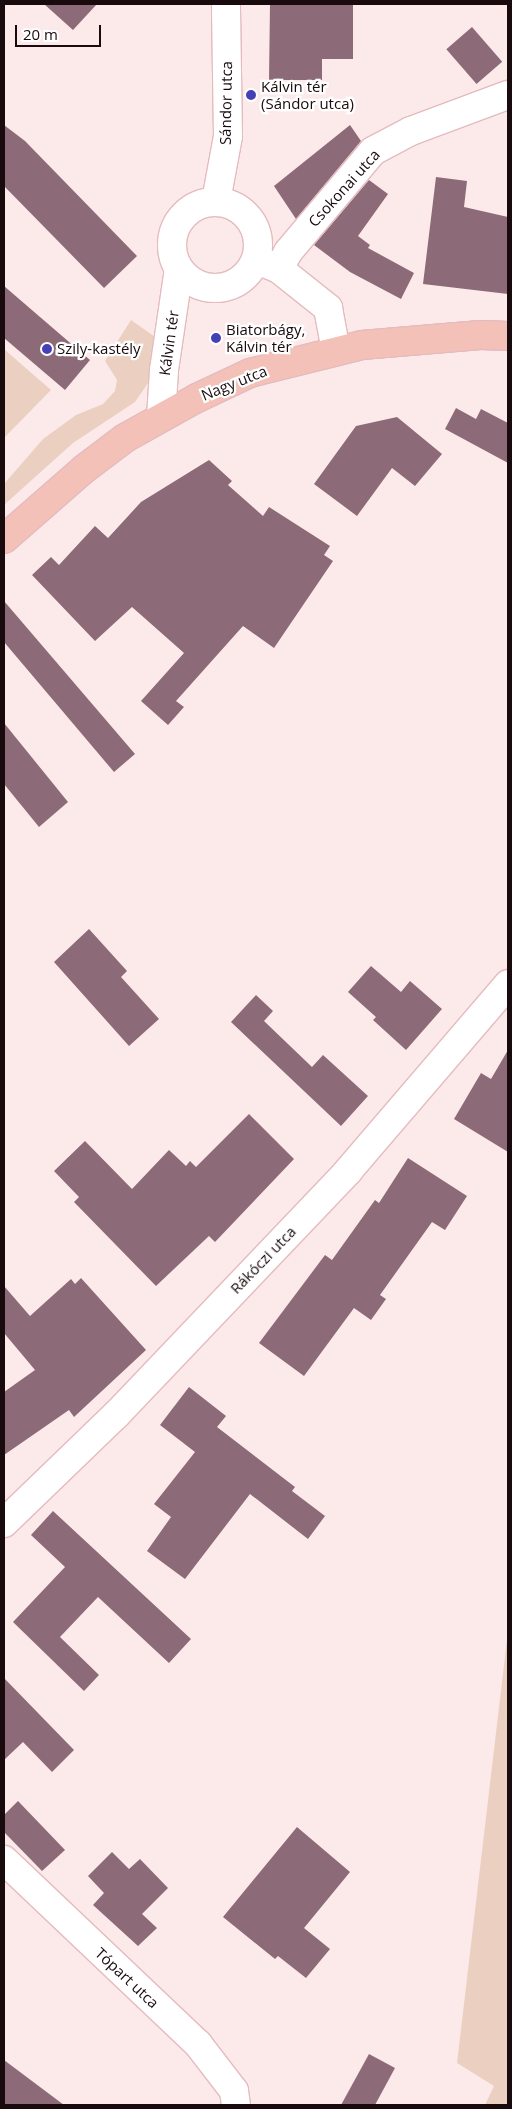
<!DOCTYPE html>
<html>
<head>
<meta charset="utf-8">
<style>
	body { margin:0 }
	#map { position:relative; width:512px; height:2109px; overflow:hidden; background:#fceaeb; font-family:"Open Sans",sans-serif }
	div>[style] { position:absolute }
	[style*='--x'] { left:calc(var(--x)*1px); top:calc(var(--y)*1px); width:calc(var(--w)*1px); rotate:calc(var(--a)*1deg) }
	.green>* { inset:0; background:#ebd0c2 }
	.building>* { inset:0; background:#8d6a78; transform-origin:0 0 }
	.roads { filter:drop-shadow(1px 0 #e4bbbf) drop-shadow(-1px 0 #e4bbbf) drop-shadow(0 1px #e4bbbf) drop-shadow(0 -1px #e4bbbf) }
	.minor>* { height:28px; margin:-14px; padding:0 14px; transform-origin:14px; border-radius:14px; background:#fff }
	.minor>.ring { margin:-14px; padding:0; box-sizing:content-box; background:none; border:28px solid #fff; border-radius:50% }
	.major>* { height:28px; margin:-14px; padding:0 14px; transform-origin:14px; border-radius:14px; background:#f4c1b8 }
	.dots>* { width:14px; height:14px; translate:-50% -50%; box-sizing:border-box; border:2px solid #fff; border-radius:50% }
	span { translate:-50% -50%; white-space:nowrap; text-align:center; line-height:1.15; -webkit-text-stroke:4.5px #fff; paint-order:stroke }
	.poi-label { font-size:15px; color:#190b0d }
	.left { translate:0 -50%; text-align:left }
	.street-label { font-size:15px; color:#190b0d }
	.frame { position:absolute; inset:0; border:5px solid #190b0d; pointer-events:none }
	.scale { position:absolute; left:15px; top:25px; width:86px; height:22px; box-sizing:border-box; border:2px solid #190b0d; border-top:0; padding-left:6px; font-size:15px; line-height:18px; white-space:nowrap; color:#190b0d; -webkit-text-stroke:4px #fff; paint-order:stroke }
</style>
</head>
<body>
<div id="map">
	<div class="green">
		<i style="clip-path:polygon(131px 320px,161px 341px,155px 373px,135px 402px,73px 443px,4px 505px,4px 484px,43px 439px,76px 415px,103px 404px,115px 391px,117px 380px,105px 361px)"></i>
		<i style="clip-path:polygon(4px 349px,51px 390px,4px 438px)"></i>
		<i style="clip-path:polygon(508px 1631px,508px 2105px,485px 2105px,494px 2086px,457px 2063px)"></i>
	</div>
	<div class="building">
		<i style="clip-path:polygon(44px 4px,97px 4px,73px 30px)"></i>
		<i style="clip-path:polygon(270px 4px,353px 4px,353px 59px,322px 59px,322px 80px,269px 80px)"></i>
		<i style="left:472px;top:27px;width:46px;height:34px;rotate:49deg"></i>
		<i style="clip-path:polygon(4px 125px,25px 141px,137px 256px,104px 288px,4px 186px)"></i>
		<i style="clip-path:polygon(350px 125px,361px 141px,296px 219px,274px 186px)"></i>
		<i style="clip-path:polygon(436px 177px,467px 181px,464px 207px,508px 217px,508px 294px,423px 284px)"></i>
		<i style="clip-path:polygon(369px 180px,388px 194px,358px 236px,370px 245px,368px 248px,414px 273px,401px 299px,350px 272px,314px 245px)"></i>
		<i style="clip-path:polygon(4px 286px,90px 360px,65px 390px,4px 338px)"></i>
		<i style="clip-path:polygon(456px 408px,476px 419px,481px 409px,508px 423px,508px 463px,445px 429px)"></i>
		<i style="clip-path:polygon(397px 417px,442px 454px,415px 486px,392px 468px,357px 516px,314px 484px,356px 426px)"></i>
		<i style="clip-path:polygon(209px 460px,232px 481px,228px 485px,263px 516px,269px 507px,330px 546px,324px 555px,333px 561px,274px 648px,243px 626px,176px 701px,184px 707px,168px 725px,141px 701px,184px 653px,132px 607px,95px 641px,32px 575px,51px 557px,59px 565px,95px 526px,108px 538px,141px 502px)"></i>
		<i style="clip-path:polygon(4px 601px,135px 754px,114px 772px,4px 642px)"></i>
		<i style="clip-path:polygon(4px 723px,68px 802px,39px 827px,4px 784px)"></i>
		<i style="clip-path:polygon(89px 929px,127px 971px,121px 977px,159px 1019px,129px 1046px,54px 962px)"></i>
		<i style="clip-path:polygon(371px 966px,401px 992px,410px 981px,442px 1009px,406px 1050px,373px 1020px,376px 1017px,348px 992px)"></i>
		<i style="clip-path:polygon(256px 995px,273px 1011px,264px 1021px,312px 1067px,323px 1055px,368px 1096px,341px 1126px,231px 1022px)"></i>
		<i style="clip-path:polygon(508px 1050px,508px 1152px,454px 1119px,481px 1073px,491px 1079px)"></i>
		<i style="clip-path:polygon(249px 1114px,294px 1159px,215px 1242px,209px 1236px,156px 1286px,74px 1202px,79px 1197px,54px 1171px,85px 1141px,132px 1189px,169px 1150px,186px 1166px,190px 1161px,196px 1167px)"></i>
		<i style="clip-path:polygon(408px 1158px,467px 1196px,445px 1230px,432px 1222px,380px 1295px,386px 1299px,371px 1320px,354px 1308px,304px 1376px,259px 1343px,325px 1255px,332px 1260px,375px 1200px,379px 1203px)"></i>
		<i style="clip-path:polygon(81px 1278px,146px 1350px,74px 1417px,69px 1410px,4px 1455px,4px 1392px,35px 1370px,4px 1333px,4px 1286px,30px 1316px,71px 1279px,75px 1284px)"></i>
		<i style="clip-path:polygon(189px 1387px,226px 1416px,217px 1427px,295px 1487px,292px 1491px,325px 1516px,308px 1539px,250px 1494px,185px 1579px,147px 1551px,171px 1517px,154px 1504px,195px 1452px,160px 1425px)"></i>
		<i style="clip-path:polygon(53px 1511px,191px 1639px,169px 1663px,98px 1597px,60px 1637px,99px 1675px,84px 1691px,13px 1622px,65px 1567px,31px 1535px)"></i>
		<i style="clip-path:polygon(4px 1678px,74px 1750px,52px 1772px,23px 1742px,4px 1760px)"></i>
		<i style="clip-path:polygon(18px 1801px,65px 1850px,42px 1871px,4px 1832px,4px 1815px)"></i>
		<i style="clip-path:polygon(297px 1827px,350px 1872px,304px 1928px,330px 1949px,306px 1978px,278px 1956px,275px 1959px,223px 1917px)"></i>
		<i style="clip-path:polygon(112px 1852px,129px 1869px,140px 1859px,168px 1888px,142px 1914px,157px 1928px,138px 1946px,93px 1905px,104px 1893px,88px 1876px)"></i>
		<i style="clip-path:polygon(369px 2054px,395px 2068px,375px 2105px,341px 2105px)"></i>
		<i style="clip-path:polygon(4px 2060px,64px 2105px,4px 2105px)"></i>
	</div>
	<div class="roads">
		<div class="minor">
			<i style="--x:216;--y:201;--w:66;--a:-79.5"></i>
			<i style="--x:228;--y:136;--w:132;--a:-90.9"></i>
			<i class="ring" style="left:172px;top:202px;width:58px;height:58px"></i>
			<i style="--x:262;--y:262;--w:18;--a:22"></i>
			<i style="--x:279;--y:269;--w:63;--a:38.5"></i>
			<i style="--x:328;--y:308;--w:44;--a:79.5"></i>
			<i style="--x:279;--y:269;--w:19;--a:-62"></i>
			<i style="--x:288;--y:252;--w:132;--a:-49.9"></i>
			<i style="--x:373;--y:151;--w:43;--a:-27.8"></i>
			<i style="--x:411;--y:131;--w:103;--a:-20.4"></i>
			<i style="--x:161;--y:417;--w:47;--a:-86.3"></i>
			<i style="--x:164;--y:370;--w:102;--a:-81.6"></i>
			<i style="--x:4;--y:1523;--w:156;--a:-44"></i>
			<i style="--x:116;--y:1415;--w:337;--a:-46.4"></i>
			<i style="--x:348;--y:1171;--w:246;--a:-49.4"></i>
			<i style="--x:4;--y:1860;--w:267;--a:43.5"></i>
			<i style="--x:198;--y:2044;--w:59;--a:52.5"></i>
			<i style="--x:234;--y:2091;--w:14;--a:82"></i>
		</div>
		<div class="major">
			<i style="--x:4;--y:539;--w:106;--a:-41.2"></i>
			<i style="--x:84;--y:469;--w:51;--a:-37.1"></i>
			<i style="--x:125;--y:438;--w:82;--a:-29.1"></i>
			<i style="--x:197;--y:398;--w:59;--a:-25.3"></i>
			<i style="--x:250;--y:373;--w:115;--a:-14"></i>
			<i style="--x:362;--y:345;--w:119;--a:-4.8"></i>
			<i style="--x:481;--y:335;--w:27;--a:2"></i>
		</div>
	</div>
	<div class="dots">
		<i style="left:251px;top:95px;background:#4540b6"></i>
		<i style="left:216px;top:338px;background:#4540b6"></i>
		<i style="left:47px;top:349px;background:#4540b6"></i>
	</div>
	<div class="poi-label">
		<span class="left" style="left:261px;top:95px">Kálvin tér<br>(Sándor utca)</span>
		<span class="left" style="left:226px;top:338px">Biatorbágy,<br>Kálvin tér</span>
		<span class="left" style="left:57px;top:349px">Szily-kastély</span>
	</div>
	<div class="street-label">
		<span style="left:226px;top:103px;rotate:-89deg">Sándor utca</span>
		<span style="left:344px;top:188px;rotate:-48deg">Csokonai utca</span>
		<span style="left:169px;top:343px;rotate:-82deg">Kálvin tér</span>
		<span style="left:234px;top:383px;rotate:-22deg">Nagy utca</span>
		<span style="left:263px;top:1260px;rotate:-46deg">Rákóczi utca</span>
		<span style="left:127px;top:1978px;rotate:43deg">Tópart utca</span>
	</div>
	<div class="frame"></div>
	<div class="scale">20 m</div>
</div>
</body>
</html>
